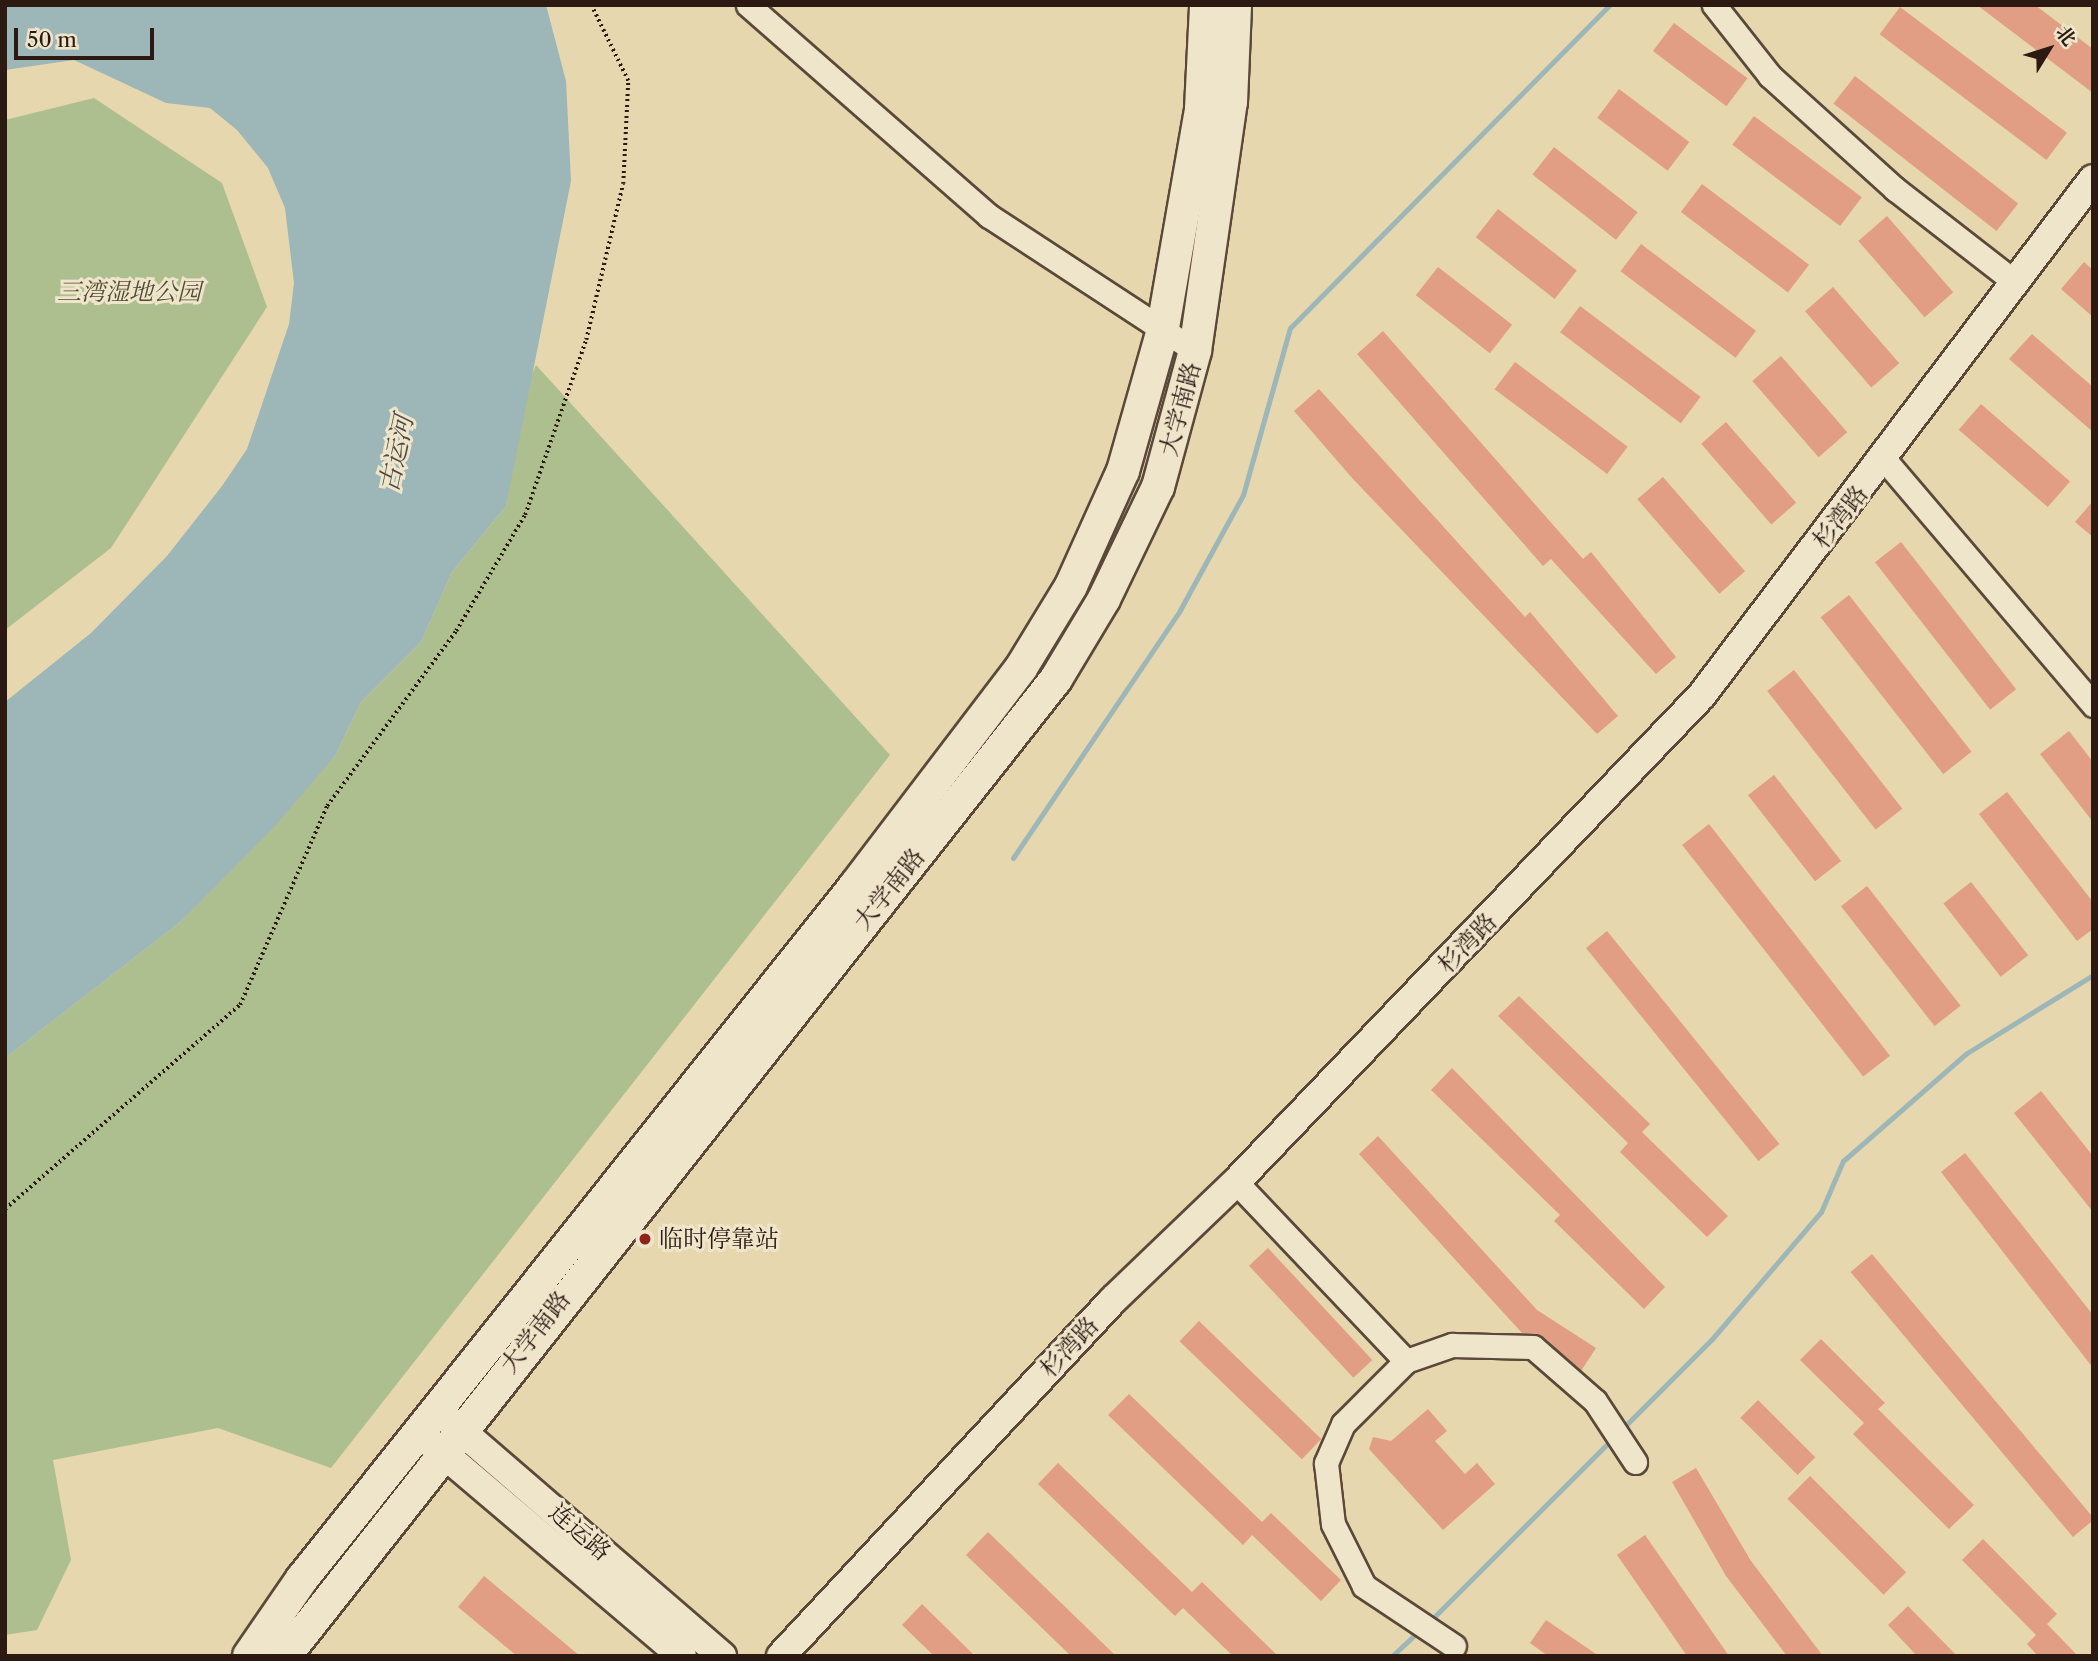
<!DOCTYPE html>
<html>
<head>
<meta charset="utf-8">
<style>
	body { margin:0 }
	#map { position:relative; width:2098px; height:1661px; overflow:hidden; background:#e6d7ae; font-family:"Libre Caslon Text","Noto Serif SC",serif }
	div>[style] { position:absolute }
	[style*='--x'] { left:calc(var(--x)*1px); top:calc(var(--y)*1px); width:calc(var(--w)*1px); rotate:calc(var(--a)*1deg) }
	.green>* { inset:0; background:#aebf8f }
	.water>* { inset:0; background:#9db6b8 }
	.stream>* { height:5px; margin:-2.5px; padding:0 2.5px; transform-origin:2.5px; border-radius:2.5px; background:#9db6b8 }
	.building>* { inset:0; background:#e19e85; transform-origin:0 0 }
	.path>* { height:3.5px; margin-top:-1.75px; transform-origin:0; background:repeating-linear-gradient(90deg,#2c1a12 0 2px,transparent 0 5.5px) }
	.roads { filter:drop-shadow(2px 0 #5a4939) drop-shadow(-2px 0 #5a4939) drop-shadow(0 2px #5a4939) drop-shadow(0 -2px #5a4939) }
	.minor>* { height:23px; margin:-11.5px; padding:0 11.5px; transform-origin:11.5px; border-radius:11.5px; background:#efe5ca }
	.tertiary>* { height:28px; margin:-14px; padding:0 14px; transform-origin:14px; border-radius:14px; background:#efe5ca }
	.secondary>* { height:32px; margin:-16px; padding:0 16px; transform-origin:16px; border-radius:16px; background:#efe5ca }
	.dots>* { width:19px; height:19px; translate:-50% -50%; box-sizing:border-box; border:4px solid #efe5ca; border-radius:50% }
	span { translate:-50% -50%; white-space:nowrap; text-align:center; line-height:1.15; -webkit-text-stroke:6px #efe5ca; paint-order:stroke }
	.park-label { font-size:24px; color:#534c38; font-style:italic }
	.street-label { font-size:24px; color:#2c1a12 }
	.poi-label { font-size:24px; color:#2c1a12 }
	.left { translate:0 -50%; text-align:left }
	.water-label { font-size:26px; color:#4e4944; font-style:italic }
	.frame { position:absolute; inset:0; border:7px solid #2c1a12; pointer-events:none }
	.north { position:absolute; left:2014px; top:14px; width:70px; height:70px; -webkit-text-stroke:5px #efe5ca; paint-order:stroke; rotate:52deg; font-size:19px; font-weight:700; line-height:28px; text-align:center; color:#2c1a12 }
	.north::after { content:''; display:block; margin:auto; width:24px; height:32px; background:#2c1a12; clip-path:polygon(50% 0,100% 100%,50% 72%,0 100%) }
	.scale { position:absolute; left:14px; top:28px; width:140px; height:32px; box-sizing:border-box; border:4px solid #2c1a12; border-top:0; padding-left:9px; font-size:21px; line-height:24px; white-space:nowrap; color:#2c1a12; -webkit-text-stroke:5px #efe5ca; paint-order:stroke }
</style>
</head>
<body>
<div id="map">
	<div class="green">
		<i style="clip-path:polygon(94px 98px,222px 183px,267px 307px,111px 548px,5px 630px,5px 120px)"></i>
		<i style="clip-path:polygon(536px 365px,890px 755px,331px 1468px,218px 1428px,53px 1460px,71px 1560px,37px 1630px,5px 1635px,5px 1058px,179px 923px,335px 756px,361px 702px,421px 642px,452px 572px,506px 506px,523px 395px)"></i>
	</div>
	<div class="water">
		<i style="clip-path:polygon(5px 5px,546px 5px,566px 81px,571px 181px,506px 506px,452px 572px,421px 642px,361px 702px,335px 756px,274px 827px,179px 923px,5px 1058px,5px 702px,91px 633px,167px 556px,222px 486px,247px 449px,289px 324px,294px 283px,285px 208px,268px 168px,237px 130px,210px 108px,166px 103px,74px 60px,5px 70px)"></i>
	</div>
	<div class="stream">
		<i style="--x:1013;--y:858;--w:299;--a:-56"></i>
		<i style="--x:1180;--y:610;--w:131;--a:-61.3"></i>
		<i style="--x:1243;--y:495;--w:173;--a:-74.3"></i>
		<i style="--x:1290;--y:328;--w:455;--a:-45.3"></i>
		<i style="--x:1621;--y:1430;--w:129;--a:-45"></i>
		<i style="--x:1712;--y:1339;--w:167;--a:-49.4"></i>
		<i style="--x:1821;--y:1212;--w:56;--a:-66.7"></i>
		<i style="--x:1843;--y:1161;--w:164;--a:-41.1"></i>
		<i style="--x:1967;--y:1053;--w:148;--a:-31.8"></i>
		<i style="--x:1428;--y:1623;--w:260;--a:-45"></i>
		<i style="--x:1392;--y:1656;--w:40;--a:-43"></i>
	</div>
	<div class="building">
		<i style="clip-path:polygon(1977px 5px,2035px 5px,2093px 49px,2093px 93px)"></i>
		<i style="left:1900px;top:7px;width:209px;height:34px;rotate:37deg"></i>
		<i style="left:1674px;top:23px;width:92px;height:35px;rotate:37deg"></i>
		<i style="left:1855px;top:76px;width:207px;height:35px;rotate:38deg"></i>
		<i style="left:1619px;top:89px;width:88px;height:36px;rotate:37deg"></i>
		<i style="left:1754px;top:116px;width:135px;height:36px;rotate:37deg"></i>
		<i style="left:1554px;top:147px;width:106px;height:35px;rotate:38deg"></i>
		<i style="left:1702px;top:184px;width:134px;height:35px;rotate:37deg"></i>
		<i style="left:1498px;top:209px;width:100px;height:36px;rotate:38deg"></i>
		<i style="left:1887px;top:216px;width:101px;height:38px;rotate:49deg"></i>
		<i style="left:1641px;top:244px;width:144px;height:34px;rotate:37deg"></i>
		<i style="clip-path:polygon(2084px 262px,2093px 270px,2093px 317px,2061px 289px)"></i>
		<i style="left:1438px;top:267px;width:94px;height:36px;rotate:38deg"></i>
		<i style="left:1833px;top:287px;width:101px;height:37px;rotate:49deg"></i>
		<i style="left:1580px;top:306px;width:151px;height:33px;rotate:37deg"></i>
		<i style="clip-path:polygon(1383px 331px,1583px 559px,1591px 552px,1676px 657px,1656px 674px,1551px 559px,1543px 566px,1357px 354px)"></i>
		<i style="clip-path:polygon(2032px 334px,2093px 387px,2093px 432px,2009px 359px)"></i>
		<i style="left:1781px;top:356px;width:101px;height:38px;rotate:49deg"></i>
		<i style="left:1515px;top:362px;width:141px;height:34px;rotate:37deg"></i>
		<i style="clip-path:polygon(1319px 389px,1525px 617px,1530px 612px,1618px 716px,1597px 734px,1353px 479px,1294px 411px)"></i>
		<i style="left:1981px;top:404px;width:118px;height:34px;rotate:41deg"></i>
		<i style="left:1726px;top:422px;width:107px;height:33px;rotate:49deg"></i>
		<i style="left:1663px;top:477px;width:125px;height:34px;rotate:49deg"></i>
		<i style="clip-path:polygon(2093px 501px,2093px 537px,2075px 522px)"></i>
		<i style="left:1901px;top:542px;width:187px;height:33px;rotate:52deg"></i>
		<i style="left:1849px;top:595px;width:199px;height:36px;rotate:52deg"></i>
		<i style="left:1794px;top:670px;width:176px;height:34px;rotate:52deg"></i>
		<i style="clip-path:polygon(2069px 731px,2093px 762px,2093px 822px,2040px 754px)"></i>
		<i style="left:1774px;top:775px;width:109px;height:33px;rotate:52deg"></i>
		<i style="clip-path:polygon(2007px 792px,2093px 902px,2093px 929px,2077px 941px,1979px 814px)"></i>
		<i style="left:1709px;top:824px;width:294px;height:34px;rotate:52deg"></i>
		<i style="left:1971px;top:882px;width:93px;height:35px;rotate:52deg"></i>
		<i style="left:1867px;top:886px;width:152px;height:33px;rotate:52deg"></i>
		<i style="left:1607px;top:931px;width:274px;height:27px;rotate:51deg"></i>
		<i style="clip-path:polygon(1519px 996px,1650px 1124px,1642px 1132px,1728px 1216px,1707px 1237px,1620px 1152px,1628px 1143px,1498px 1016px)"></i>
		<i style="clip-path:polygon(1452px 1068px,1665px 1287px,1644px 1309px,1554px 1221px,1560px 1215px,1431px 1090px)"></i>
		<i style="clip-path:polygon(2041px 1091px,2093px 1156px,2093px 1212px,2014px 1113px)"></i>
		<i style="clip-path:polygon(1378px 1136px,1537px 1310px,1596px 1348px,1581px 1371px,1542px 1336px,1522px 1333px,1359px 1154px)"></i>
		<i style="clip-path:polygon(1965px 1153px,2093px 1315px,2093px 1368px,1941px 1172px)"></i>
		<i style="left:1268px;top:1248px;width:153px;height:26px;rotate:47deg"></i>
		<i style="left:1872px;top:1254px;width:346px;height:28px;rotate:50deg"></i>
		<i style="left:1199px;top:1321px;width:170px;height:28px;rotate:44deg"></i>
		<i style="clip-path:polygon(1821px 1339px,1885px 1403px,1878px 1409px,1974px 1505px,1949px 1529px,1853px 1434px,1864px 1423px,1800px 1360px)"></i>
		<i style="clip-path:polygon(1129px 1394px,1262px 1522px,1271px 1513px,1341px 1580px,1321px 1601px,1252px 1535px,1243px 1545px,1108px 1415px)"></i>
		<i style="left:1758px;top:1400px;width:81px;height:25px;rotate:45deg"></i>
		<i style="clip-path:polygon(1428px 1409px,1447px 1431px,1435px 1441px,1465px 1474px,1477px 1463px,1495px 1484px,1443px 1530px,1369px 1449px,1373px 1437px,1391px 1441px)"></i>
		<i style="clip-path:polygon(1058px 1463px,1192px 1592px,1202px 1582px,1278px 1656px,1233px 1656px,1183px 1608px,1175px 1616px,1038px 1484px)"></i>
		<i style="clip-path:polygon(1696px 1468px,1751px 1561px,1823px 1656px,1787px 1656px,1726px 1576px,1672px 1482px)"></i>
		<i style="left:1810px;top:1476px;width:136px;height:32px;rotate:45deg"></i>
		<i style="clip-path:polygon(988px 1532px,1116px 1656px,1071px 1656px,966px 1555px)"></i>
		<i style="clip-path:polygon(1645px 1535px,1729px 1656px,1687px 1656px,1617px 1555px)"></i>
		<i style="clip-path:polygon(1983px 1539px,2057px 1614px,2047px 1624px,2078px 1656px,2038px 1656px,2027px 1644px,2036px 1635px,1962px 1560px)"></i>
		<i style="clip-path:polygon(484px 1576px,580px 1656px,517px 1656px,458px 1607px)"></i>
		<i style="clip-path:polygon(922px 1604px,975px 1656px,934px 1656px,902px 1625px)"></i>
		<i style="clip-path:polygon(1908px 1606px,1957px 1656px,1917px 1656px,1888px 1625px)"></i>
		<i style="clip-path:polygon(1546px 1620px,1599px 1656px,1548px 1656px,1530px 1643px)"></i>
	</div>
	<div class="path">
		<i style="--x:5;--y:1209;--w:311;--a:-41"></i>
		<i style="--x:240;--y:1005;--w:217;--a:-66.4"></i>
		<i style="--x:327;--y:806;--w:217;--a:-53.6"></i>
		<i style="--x:456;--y:631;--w:135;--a:-59.3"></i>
		<i style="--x:525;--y:515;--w:185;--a:-70.8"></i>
		<i style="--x:586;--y:340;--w:160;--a:-76.7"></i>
		<i style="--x:623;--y:184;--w:103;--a:-87.2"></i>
		<i style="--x:628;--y:81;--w:85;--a:-116"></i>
	</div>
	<div class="roads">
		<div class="minor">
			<i style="--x:748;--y:5;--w:320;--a:41.2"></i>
			<i style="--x:989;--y:216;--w:246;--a:33.2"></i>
			<i style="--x:1714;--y:5;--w:90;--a:51.7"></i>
			<i style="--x:1770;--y:76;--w:169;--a:42.1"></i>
			<i style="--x:1895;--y:189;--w:153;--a:37.8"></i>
			<i style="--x:1884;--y:459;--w:323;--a:49.6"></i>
			<i style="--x:1236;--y:1182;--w:247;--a:46.5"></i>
			<i style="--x:1406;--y:1361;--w:49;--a:-19.2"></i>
			<i style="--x:1452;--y:1345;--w:81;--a:1.4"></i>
			<i style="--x:1533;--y:1347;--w:82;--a:41.1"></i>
			<i style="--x:1595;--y:1401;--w:73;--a:56.7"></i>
			<i style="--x:1406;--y:1361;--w:89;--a:135"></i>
			<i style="--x:1343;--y:1424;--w:43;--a:113.6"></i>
			<i style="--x:1326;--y:1463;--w:61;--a:83.5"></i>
			<i style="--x:1333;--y:1524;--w:69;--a:63.4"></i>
			<i style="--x:1364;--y:1586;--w:108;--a:33.7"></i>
		</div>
		<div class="tertiary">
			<i style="--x:436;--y:1409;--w:378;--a:40.8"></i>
			<i style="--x:418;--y:1432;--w:346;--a:40.3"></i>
			<i style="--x:781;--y:1656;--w:487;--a:-47"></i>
			<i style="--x:1113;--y:1300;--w:170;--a:-43.8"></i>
			<i style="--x:1236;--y:1182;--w:674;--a:-46.26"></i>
			<i style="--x:1702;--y:695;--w:647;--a:-52.85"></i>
		</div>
		<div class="secondary">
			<i style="--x:249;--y:1656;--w:93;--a:-55.5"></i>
			<i style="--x:302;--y:1579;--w:887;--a:-51.41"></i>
			<i style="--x:855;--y:886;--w:274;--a:-52.7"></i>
			<i style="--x:1021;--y:668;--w:96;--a:-58.6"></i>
			<i style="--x:1071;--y:586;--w:126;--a:-65.7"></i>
			<i style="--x:1123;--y:471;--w:143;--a:-74.2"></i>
			<i style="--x:1162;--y:333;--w:227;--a:-80.1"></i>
			<i style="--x:1201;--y:109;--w:104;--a:-87.2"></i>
			<i style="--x:285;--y:1656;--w:1245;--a:-51.72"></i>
			<i style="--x:1056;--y:679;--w:93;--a:-59"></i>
			<i style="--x:1104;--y:599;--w:124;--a:-64.3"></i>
			<i style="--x:1158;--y:487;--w:141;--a:-74.8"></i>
			<i style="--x:1195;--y:351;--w:252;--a:-81.8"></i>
			<i style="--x:1231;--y:102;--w:97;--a:-87.6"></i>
		</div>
	</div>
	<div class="dots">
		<i style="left:645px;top:1239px;background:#8f2418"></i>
	</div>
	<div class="park-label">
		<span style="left:129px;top:292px">三湾湿地公园</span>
	</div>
	<div class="street-label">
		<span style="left:1180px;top:409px;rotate:-75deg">大学南路</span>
		<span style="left:1840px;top:517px;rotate:-52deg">杉湾路</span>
		<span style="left:889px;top:889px;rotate:-51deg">大学南路</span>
		<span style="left:1467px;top:943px;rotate:-46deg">杉湾路</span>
		<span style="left:535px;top:1332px;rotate:-52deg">大学南路</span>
		<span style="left:1069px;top:1347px;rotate:-47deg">杉湾路</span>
		<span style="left:580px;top:1532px;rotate:41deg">连运路</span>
	</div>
	<div class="poi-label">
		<span class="left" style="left:659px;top:1239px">临时停靠站</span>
	</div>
	<div class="water-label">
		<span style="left:397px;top:454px;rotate:-78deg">古运河</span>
	</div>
	<div class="frame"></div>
	<div class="north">北</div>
	<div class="scale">50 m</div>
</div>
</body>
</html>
